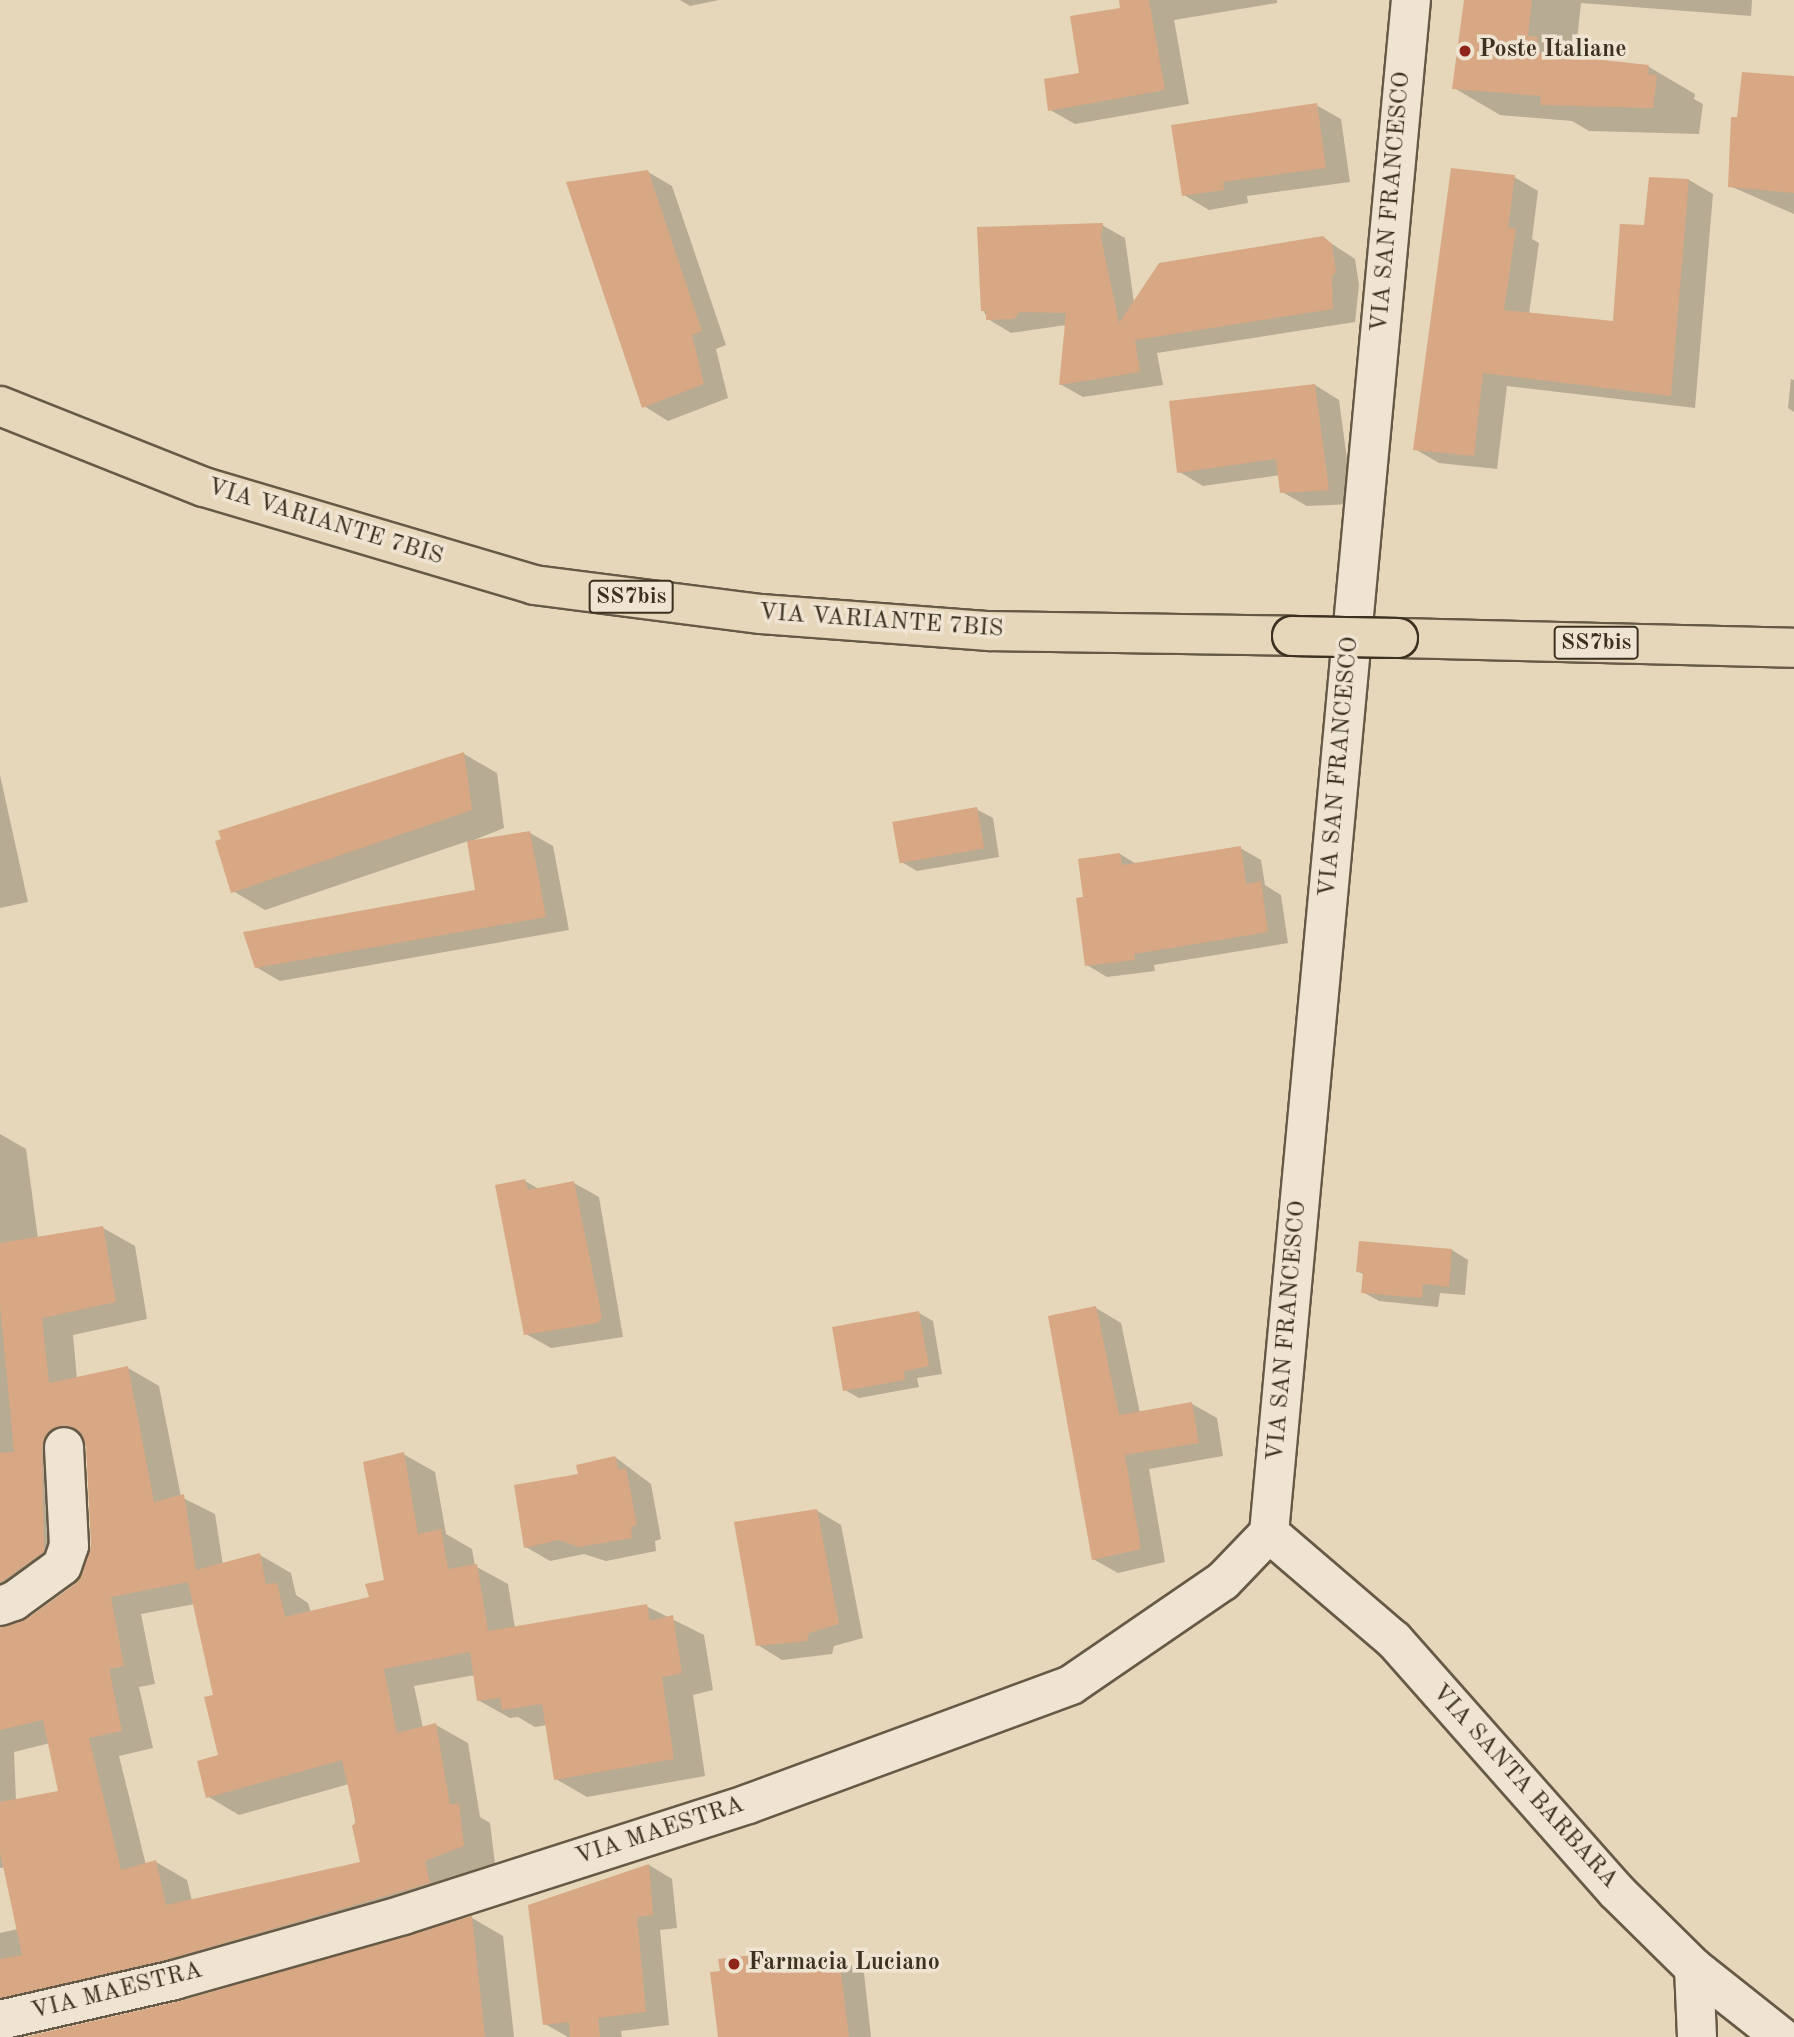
<!DOCTYPE html>
<html>
<head>
<meta charset="utf-8">
<style>
	body { margin:0 }
	#map { position:relative; width:1794px; height:2037px; overflow:hidden; background:#e6d6ba; font-family:"Old Standard TT",serif }
	div>[style] { position:absolute }
	[style*='--x'] { left:calc(var(--x)*1px); top:calc(var(--y)*1px); width:calc(var(--w)*1px); rotate:calc(var(--a)*1deg) }
	.shadow>* { inset:0; background:#0003 }
	.building>* { inset:0; background:#d7a883; transform-origin:0 0 }
	.roads { filter:drop-shadow(2px 0 #665a46) drop-shadow(-2px 0 #665a46) drop-shadow(0 2px #665a46) drop-shadow(0 -2px #665a46) }
	.minor>* { height:38px; margin:-19px; padding:0 19px; transform-origin:19px; border-radius:19px; background:#efe4d2 }
	.major>* { height:38px; margin:-19px; padding:0 19px; transform-origin:19px; border-radius:19px; background:#e6d6ba }
	.bridges { filter:drop-shadow(2px 0 #3c3020) drop-shadow(-2px 0 #3c3020) drop-shadow(0 2px #3c3020) drop-shadow(0 -2px #3c3020) }
	.major-bridge>* { height:38px; margin:-19px; padding:0 19px; transform-origin:19px; border-radius:19px; background:#e6d6ba }
	.dots>* { width:19px; height:19px; translate:-50% -50%; box-sizing:border-box; border:4px solid #efe4d2; border-radius:50% }
	span { translate:-50% -50%; white-space:nowrap; text-align:center; line-height:1.15; -webkit-text-stroke:7px #efe4d2; paint-order:stroke }
	.shield-label span { padding:2px 5px; background:#efe4d2; border:2px solid; border-radius:5px; -webkit-text-stroke-width:0 }
	.shield-label { font-size:23px; color:#3c3020; font-weight:700 }
	.poi-label { font-size:24px; color:#3c3020; font-weight:700 }
	.left { translate:0 -50%; text-align:left }
	.street-label { font-size:24px; color:#3c3020 }
</style>
</head>
<body>
<div id="map">
	<div class="shadow">
		<i style="clip-path:polygon(680px 0,719px 0,690px 6px)"></i>
		<i style="clip-path:polygon(1121px 0,1277px 0,1277px 3px,1174px 20px,1189px 104px,1075px 124px,1050px 110px,1081px 74px,1122px 9px)"></i>
		<i style="clip-path:polygon(1465px 0,1752px 0,1751px 16px,1581px 3px,1575px 59px,1649px 67px,1695px 94px,1694px 99px,1703px 104px,1699px 134px,1589px 131px,1572px 121px,1500px 115px,1454px 88px)"></i>
		<i style="clip-path:polygon(1794px 78px,1794px 214px,1730px 186px,1739px 119px)"></i>
		<i style="clip-path:polygon(1316px 105px,1341px 119px,1350px 182px,1247px 196px,1248px 203px,1209px 210px,1184px 195px)"></i>
		<i style="clip-path:polygon(648px 172px,672px 186px,726px 345px,716px 349px,728px 398px,668px 421px,644px 406px)"></i>
		<i style="clip-path:polygon(1514px 177px,1538px 191px,1532px 239px,1539px 243px,1529px 314px,1614px 323px,1646px 227px,1651px 179px,1689px 180px,1713px 194px,1695px 408px,1507px 386px,1497px 469px,1439px 463px,1415px 449px)"></i>
		<i style="clip-path:polygon(1102px 225px,1125px 238px,1134px 303px,1323px 238px,1355px 259px,1359px 285px,1355px 322px,1157px 353px,1163px 385px,1083px 397px,1060px 384px,1066px 325px,1011px 333px,988px 319px,983px 310px)"></i>
		<i style="clip-path:polygon(1791px 379px,1794px 380px,1794px 412px,1788px 408px)"></i>
		<i style="clip-path:polygon(1315px 385px,1339px 400px,1353px 504px,1307px 506px,1282px 492px,1280px 475px,1203px 486px,1178px 471px)"></i>
		<i style="clip-path:polygon(464px 754px,497px 773px,504px 828px,469px 842px,530px 833px,553px 846px,569px 930px,280px 981px,256px 967px,477px 891px,468px 841px,265px 910px,233px 891px)"></i>
		<i style="clip-path:polygon(0 775px,28px 902px,0 908px)"></i>
		<i style="clip-path:polygon(976px 809px,993px 818px,999px 857px,917px 871px,900px 861px)"></i>
		<i style="clip-path:polygon(1240px 848px,1261px 860px,1265px 885px,1281px 895px,1288px 943px,1154px 965px,1155px 971px,1107px 977px,1087px 965px,1085px 898px,1120px 854px,1138px 865px)"></i>
		<i style="clip-path:polygon(evenodd,0 1134px,26px 1149px,38px 1239px,103px 1228px,135px 1246px,147px 1319px,73px 1335px,77px 1379px,128px 1368px,159px 1386px,181px 1497px,215px 1514px,223px 1565px,260px 1555px,291px 1573px,296px 1595px,308px 1603px,311px 1613px,372px 1599px,386px 1581px,403px 1454px,435px 1472px,446px 1534px,472px 1549px,475px 1566px,508px 1584px,515px 1628px,646px 1606px,704px 1635px,713px 1690px,693px 1695px,705px 1776px,587px 1797px,556px 1779px,547px 1725px,535px 1727px,518px 1717px,510px 1718px,478px 1700px,475px 1675px,414px 1686px,423px 1728px,436px 1725px,468px 1743px,480px 1817px,490px 1823px,495px 1864px,0 2037px,0 1933px,18px 1929px,5px 1867px,0 1868px,0 1134px,87px 1445px,93px 1546px,77px 1584px,28px 1620px,12px 1625px,15px 1609px,75px 1570px,83px 1447px,87px 1445px,0 1134px,195px 1604px,215px 1696px,221px 1757px,207px 1796px,239px 1815px,349px 1784px,362px 1863px,192px 1901px,187px 1880px,156px 1862px,146px 1865px,119px 1756px,153px 1748px,139px 1687px,155px 1684px,141px 1614px,195px 1604px,0 1134px,50px 1743px,60px 1792px,16px 1801px,14px 1752px,50px 1743px)"></i>
		<i style="clip-path:polygon(525px 1181px,539px 1189px,574px 1183px,599px 1197px,623px 1337px,551px 1348px,526px 1334px)"></i>
		<i style="clip-path:polygon(1452px 1250px,1468px 1260px,1465px 1295px,1440px 1293px,1438px 1307px,1379px 1301px,1363px 1292px,1364px 1275px,1358px 1271px)"></i>
		<i style="clip-path:polygon(1096px 1308px,1121px 1323px,1140px 1413px,1192px 1404px,1217px 1418px,1223px 1456px,1149px 1469px,1165px 1562px,1118px 1573px,1093px 1559px)"></i>
		<i style="clip-path:polygon(919px 1313px,933px 1321px,942px 1374px,917px 1378px,919px 1387px,859px 1398px,845px 1390px)"></i>
		<i style="clip-path:polygon(615px 1457px,651px 1484px,661px 1539px,655px 1541px,656px 1551px,606px 1561px,584px 1554px,550px 1561px,526px 1547px,581px 1475px)"></i>
		<i style="clip-path:polygon(816px 1510px,841px 1525px,863px 1638px,834px 1646px,832px 1654px,782px 1660px,758px 1645px)"></i>
		<i style="clip-path:polygon(649px 1865px,672px 1879px,677px 1928px,660px 1930px,669px 2025px,621px 2031px,622px 2037px,568px 2037px,545px 2024px)"></i>
		<i style="clip-path:polygon(472px 1918px,503px 1936px,514px 2037px,32px 2037px,180px 2003px)"></i>
		<i style="clip-path:polygon(753px 1957px,770px 1967px,839px 1958px,864px 1973px,871px 2037px,723px 2037px,722px 1973px)"></i>
	</div>
	<div class="building">
		<i style="clip-path:polygon(1119px 0,1149px 0,1165px 90px,1048px 111px,1044px 79px,1079px 73px,1070px 16px,1120px 8px)"></i>
		<i style="clip-path:polygon(1464px 0,1532px 0,1528px 36px,1538px 37px,1536px 53px,1649px 65px,1648px 74px,1657px 75px,1653px 108px,1540px 105px,1541px 96px,1452px 89px)"></i>
		<i style="clip-path:polygon(1742px 72px,1794px 76px,1794px 193px,1728px 187px,1731px 117px,1737px 117px)"></i>
		<i style="clip-path:polygon(1317px 103px,1326px 168px,1223px 182px,1224px 190px,1182px 196px,1171px 125px)"></i>
		<i style="clip-path:polygon(1451px 168px,1515px 175px,1508px 228px,1516px 228px,1504px 310px,1613px 321px,1620px 224px,1644px 225px,1649px 177px,1689px 179px,1671px 396px,1483px 373px,1474px 456px,1413px 450px)"></i>
		<i style="clip-path:polygon(648px 170px,702px 331px,692px 335px,704px 384px,642px 408px,566px 182px)"></i>
		<i style="clip-path:polygon(1103px 223px,1101px 238px,1119px 323px,1159px 263px,1323px 236px,1332px 244px,1336px 272px,1332px 277px,1333px 309px,1135px 340px,1140px 372px,1059px 385px,1066px 313px,1020px 312px,1014px 319px,986px 320px,986px 311px,981px 311px,977px 227px)"></i>
		<i style="clip-path:polygon(1315px 384px,1329px 490px,1280px 493px,1276px 459px,1177px 473px,1169px 401px)"></i>
		<i style="clip-path:polygon(464px 752px,472px 810px,231px 893px,215px 841px,221px 839px,218px 831px)"></i>
		<i style="left:977px;top:807px;width:42px;height:86px;rotate:80deg"></i>
		<i style="clip-path:polygon(530px 831px,546px 917px,255px 968px,243px 932px,475px 890px,467px 841px)"></i>
		<i style="clip-path:polygon(1241px 846px,1246px 884px,1261px 881px,1268px 932px,1134px 954px,1135px 960px,1085px 966px,1076px 898px,1083px 897px,1078px 859px,1120px 853px,1122px 865px)"></i>
		<i style="clip-path:polygon(525px 1179px,528px 1190px,574px 1181px,602px 1317px,598px 1323px,524px 1335px,495px 1185px)"></i>
		<i style="clip-path:polygon(evenodd,103px 1226px,116px 1302px,42px 1318px,49px 1383px,128px 1366px,154px 1502px,184px 1494px,196px 1570px,260px 1553px,266px 1584px,277px 1583px,285px 1617px,369px 1597px,365px 1584px,384px 1580px,363px 1462px,404px 1452px,418px 1534px,441px 1529px,448px 1569px,477px 1564px,488px 1631px,647px 1604px,650px 1621px,673px 1615px,682px 1673px,662px 1677px,674px 1759px,554px 1780px,542px 1704px,502px 1710px,500px 1698px,477px 1701px,470px 1652px,384px 1669px,397px 1733px,436px 1723px,450px 1805px,459px 1803px,464px 1846px,425px 1861px,430px 1883px,169px 1959px,0 1998px,0 1959px,22px 1955px,0 1852px,0 1802px,58px 1791px,43px 1720px,0 1730px,0 1627px,27px 1619px,75px 1584px,91px 1545px,86px 1445px,75px 1428px,62px 1425px,52px 1429px,42px 1447px,44px 1552px,0 1583px,0 1453px,14px 1452px,0 1305px,0 1243px,103px 1226px,188px 1582px,213px 1695px,204px 1697px,218px 1755px,197px 1761px,206px 1798px,342px 1760px,356px 1822px,352px 1826px,360px 1862px,166px 1905px,156px 1860px,121px 1870px,89px 1738px,122px 1731px,109px 1669px,124px 1666px,111px 1597px,188px 1582px)"></i>
		<i style="clip-path:polygon(1359px 1241px,1452px 1249px,1449px 1287px,1423px 1284px,1422px 1298px,1361px 1293px,1363px 1273px,1356px 1272px)"></i>
		<i style="clip-path:polygon(1096px 1306px,1119px 1415px,1192px 1402px,1199px 1443px,1125px 1455px,1141px 1549px,1092px 1560px,1048px 1316px)"></i>
		<i style="clip-path:polygon(919px 1311px,929px 1366px,904px 1371px,905px 1380px,843px 1391px,832px 1327px)"></i>
		<i style="clip-path:polygon(615px 1456px,619px 1470px,626px 1468px,637px 1525px,631px 1527px,632px 1538px,579px 1547px,558px 1540px,524px 1548px,514px 1485px,578px 1474px,576px 1465px)"></i>
		<i style="clip-path:polygon(817px 1509px,839px 1624px,809px 1633px,807px 1641px,756px 1646px,734px 1522px)"></i>
		<i style="clip-path:polygon(649px 1864px,653px 1915px,637px 1917px,646px 2012px,598px 2018px,600px 2037px,570px 2037px,569px 2022px,543px 2025px,528px 1905px)"></i>
		<i style="clip-path:polygon(472px 1916px,485px 2037px,24px 2037px,180px 2001px)"></i>
		<i style="clip-path:polygon(753px 1955px,755px 1967px,839px 1957px,849px 2037px,718px 2037px,710px 1972px,720px 1971px,718px 1959px)"></i>
	</div>
	<div class="roads">
		<div class="minor">
			<i style="--x:1269;--y:1533;--w:1540;--a:-84.71"></i>
			<i style="--x:1269;--y:1533;--w:165;--a:40.6"></i>
			<i style="--x:1394;--y:1640;--w:335;--a:48.5"></i>
			<i style="--x:1616;--y:1891;--w:110;--a:44.6"></i>
			<i style="--x:1694;--y:1968;--w:111;--a:38.4"></i>
			<i style="--x:0;--y:1606;--w:15;--a:-20"></i>
			<i style="--x:14;--y:1601;--w:59;--a:-36.1"></i>
			<i style="--x:62;--y:1566;--w:21;--a:-71"></i>
			<i style="--x:69;--y:1546;--w:99;--a:-92.9"></i>
			<i style="--x:1694;--y:1968;--w:69;--a:87.5"></i>
			<i style="--x:0;--y:2020;--w:179;--a:-12.9"></i>
			<i style="--x:174;--y:1980;--w:238;--a:-15.8"></i>
			<i style="--x:403;--y:1915;--w:362;--a:-17.8"></i>
			<i style="--x:748;--y:1804;--w:344;--a:-20.2"></i>
			<i style="--x:1071;--y:1685;--w:184;--a:-34.4"></i>
			<i style="--x:1223;--y:1581;--w:66;--a:-46.2"></i>
		</div>
		<div class="major">
			<i style="--x:0;--y:406;--w:219;--a:21.7"></i>
			<i style="--x:204;--y:487;--w:344;--a:16.5"></i>
			<i style="--x:534;--y:585;--w:229;--a:7.3"></i>
			<i style="--x:761;--y:614;--w:229;--a:4.3"></i>
			<i style="--x:989;--y:631;--w:303;--a:0.9"></i>
			<i style="--x:1398;--y:638;--w:396;--a:1.4"></i>
		</div>
	</div>
	<div class="bridges">
		<div class="major-bridge">
			<i style="--x:1292;--y:636;--w:106;--a:1.1"></i>
		</div>
	</div>
	<div class="dots">
		<i style="left:1465px;top:51px;background:#8f2418"></i>
		<i style="left:734px;top:1964px;background:#8f2418"></i>
	</div>
	<div class="shield-label">
		<span style="left:631px;top:597px">SS7bis</span>
		<span style="left:1596px;top:643px">SS7bis</span>
	</div>
	<div class="poi-label">
		<span class="left" style="left:1479px;top:51px">Poste Italiane</span>
		<span class="left" style="left:748px;top:1964px">Farmacia Luciano</span>
	</div>
	<div class="street-label">
		<span style="left:1392px;top:202px;rotate:-85deg">VIA SAN FRANCESCO</span>
		<span style="left:325px;top:523px;rotate:17deg">VIA VARIANTE 7BIS</span>
		<span style="left:881px;top:622px;rotate:4deg">VIA VARIANTE 7BIS</span>
		<span style="left:1340px;top:767px;rotate:-85deg">VIA SAN FRANCESCO</span>
		<span style="left:1288px;top:1331px;rotate:-85deg">VIA SAN FRANCESCO</span>
		<span style="left:1524px;top:1787px;rotate:48deg">VIA SANTA BARBARA</span>
		<span style="left:660px;top:1832px;rotate:-18deg">VIA MAESTRA</span>
		<span style="left:117px;top:1992px;rotate:-14deg">VIA MAESTRA</span>
	</div>
</div>
</body>
</html>
